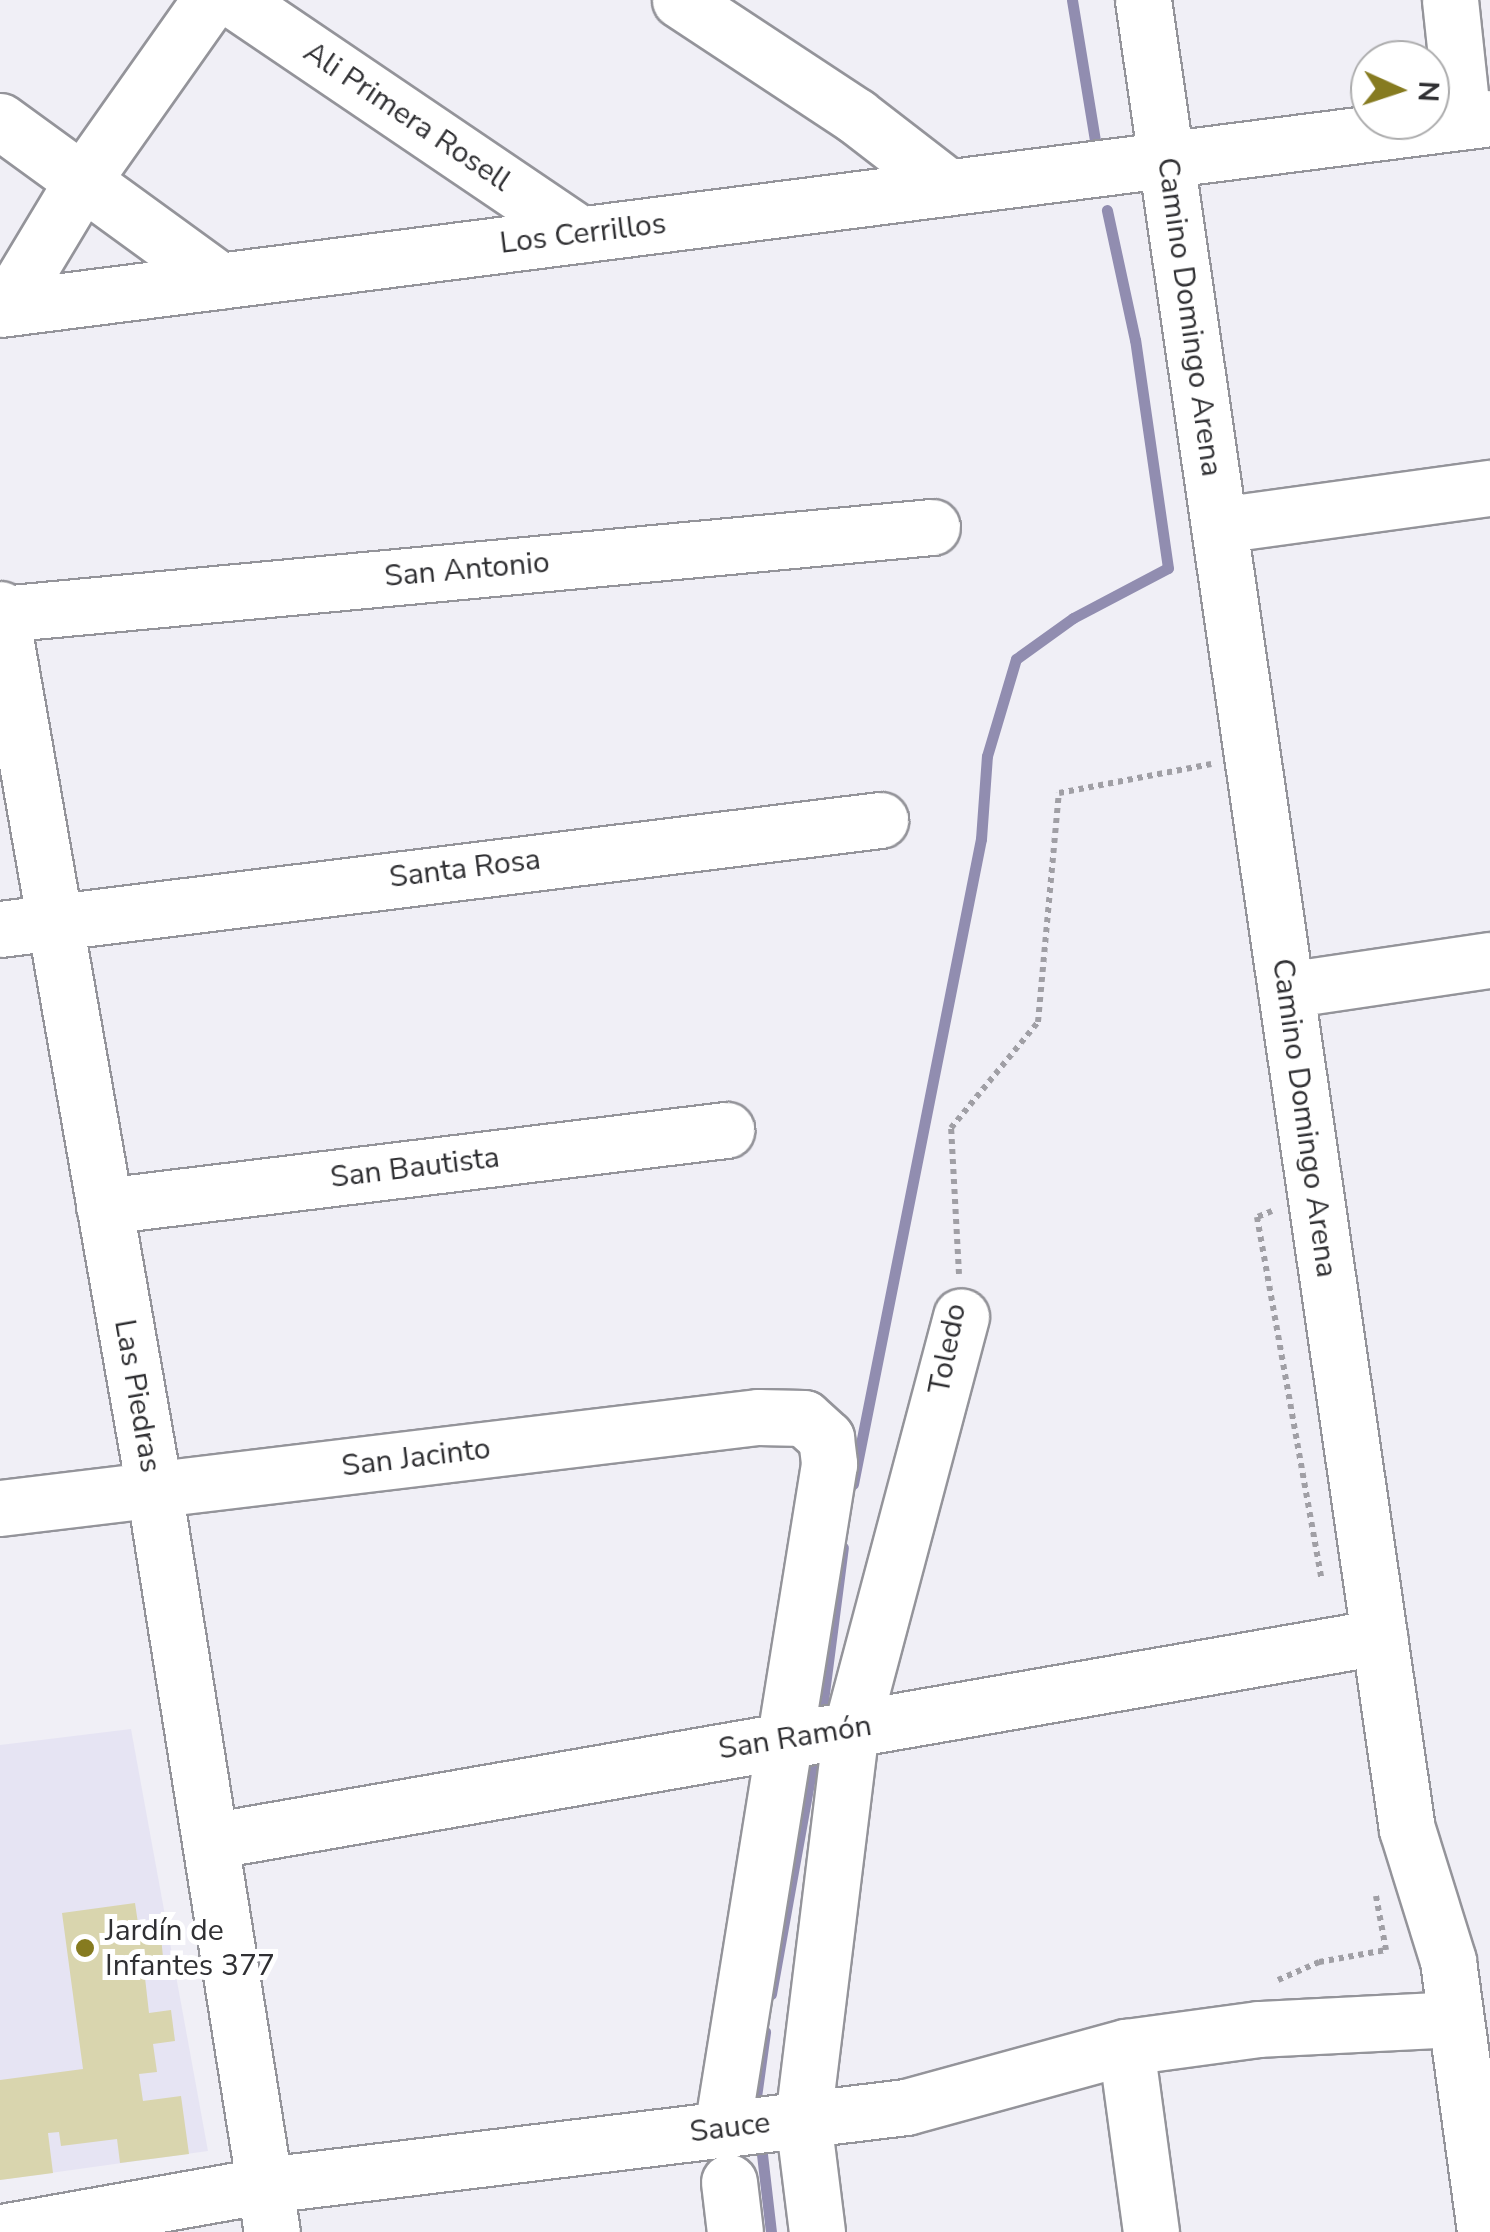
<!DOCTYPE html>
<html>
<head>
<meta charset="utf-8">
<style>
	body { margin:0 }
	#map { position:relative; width:1490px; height:2232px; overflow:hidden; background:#f0eff6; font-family:"Nunito Sans",sans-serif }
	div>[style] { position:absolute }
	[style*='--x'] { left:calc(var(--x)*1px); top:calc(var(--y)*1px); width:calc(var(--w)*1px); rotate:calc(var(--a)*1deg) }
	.built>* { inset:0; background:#e6e4f3 }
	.stream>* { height:11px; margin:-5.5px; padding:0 5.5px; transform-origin:5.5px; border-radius:5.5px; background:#918db0 }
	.building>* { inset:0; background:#d9d5ae }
	.path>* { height:6px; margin-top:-3px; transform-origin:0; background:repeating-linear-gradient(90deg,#a09fa5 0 5px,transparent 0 10px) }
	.roads { filter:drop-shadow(2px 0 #94949a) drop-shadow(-2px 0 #94949a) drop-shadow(0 2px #94949a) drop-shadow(0 -2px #94949a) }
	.minor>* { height:55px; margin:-27.5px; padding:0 27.5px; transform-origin:27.5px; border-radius:27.5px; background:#fff }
	.dots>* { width:28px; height:28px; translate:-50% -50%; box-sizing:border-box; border:5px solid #fff; border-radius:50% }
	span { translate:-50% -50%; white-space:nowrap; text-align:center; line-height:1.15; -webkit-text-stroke:10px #fff; paint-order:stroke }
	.street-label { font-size:30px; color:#303033 }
	.poi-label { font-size:30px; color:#303033 }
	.left { translate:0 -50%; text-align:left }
	.north { position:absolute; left:1350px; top:40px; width:100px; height:100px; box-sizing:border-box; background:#fff; border:2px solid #acacad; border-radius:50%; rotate:93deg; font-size:28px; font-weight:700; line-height:40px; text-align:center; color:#303033 }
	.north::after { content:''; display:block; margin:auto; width:35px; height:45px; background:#867b20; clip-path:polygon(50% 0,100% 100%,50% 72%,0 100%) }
</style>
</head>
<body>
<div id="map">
	<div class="built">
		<i style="clip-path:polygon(131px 1729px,208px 2151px,0 2180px,0 1745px)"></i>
	</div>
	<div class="stream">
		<i style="--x:1072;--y:0;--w:155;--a:80.7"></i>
		<i style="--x:853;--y:1484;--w:658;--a:-78.78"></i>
		<i style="--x:981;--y:839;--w:83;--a:-85.9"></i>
		<i style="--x:987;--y:756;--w:101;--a:-73.4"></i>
		<i style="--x:1016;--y:659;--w:70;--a:-35.7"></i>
		<i style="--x:1073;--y:618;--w:107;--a:-27.8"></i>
		<i style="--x:1168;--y:568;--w:230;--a:-98.2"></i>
		<i style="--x:1135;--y:340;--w:133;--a:-102.2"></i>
		<i style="--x:821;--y:1716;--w:170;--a:-82.6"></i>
		<i style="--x:771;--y:1994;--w:233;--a:-79.8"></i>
		<i style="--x:756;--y:2097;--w:66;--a:-82.1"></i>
		<i style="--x:760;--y:2137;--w:96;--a:83.4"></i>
	</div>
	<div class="building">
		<i style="clip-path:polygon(135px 1903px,139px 1930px,160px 1927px,163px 1957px,143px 1960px,149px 2013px,171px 2010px,175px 2041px,153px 2044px,157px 2072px,139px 2074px,143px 2101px,181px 2096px,189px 2154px,120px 2163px,117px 2139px,61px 2146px,59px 2132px,48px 2133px,53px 2173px,0 2180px,0 2080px,83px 2069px,62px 1913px)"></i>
	</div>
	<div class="path">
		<i style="--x:1272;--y:1211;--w:16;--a:158"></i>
		<i style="--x:1257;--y:1217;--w:367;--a:79.9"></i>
		<i style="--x:959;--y:1274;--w:146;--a:-93.1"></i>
		<i style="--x:951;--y:1128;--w:137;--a:-50.6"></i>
		<i style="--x:1038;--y:1022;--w:230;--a:-84.8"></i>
		<i style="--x:1059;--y:793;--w:155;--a:-10.8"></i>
		<i style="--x:1278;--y:1980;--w:45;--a:-23.7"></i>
		<i style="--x:1319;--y:1962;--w:68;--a:-10.2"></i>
		<i style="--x:1386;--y:1950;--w:55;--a:-100.5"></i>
	</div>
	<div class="roads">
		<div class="minor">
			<i style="--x:234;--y:0;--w:418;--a:34.1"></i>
			<i style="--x:680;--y:0;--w:211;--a:33.4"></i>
			<i style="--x:856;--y:116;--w:116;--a:37.7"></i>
			<i style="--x:1143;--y:0;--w:1848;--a:81.79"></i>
			<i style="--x:1407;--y:1829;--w:138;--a:72.7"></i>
			<i style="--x:1448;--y:1961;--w:274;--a:82.2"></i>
			<i style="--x:1450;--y:0;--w:122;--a:83.9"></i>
			<i style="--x:0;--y:121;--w:272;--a:36"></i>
			<i style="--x:6;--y:308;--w:149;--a:-59"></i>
			<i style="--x:83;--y:180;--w:220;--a:-54.8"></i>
			<i style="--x:0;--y:309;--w:1502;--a:-7.3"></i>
			<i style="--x:1219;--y:525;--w:274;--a:-7.8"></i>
			<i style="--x:0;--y:609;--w:893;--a:80.07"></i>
			<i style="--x:154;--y:1489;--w:752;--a:80.98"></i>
			<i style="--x:1;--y:614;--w:935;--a:-5.34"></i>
			<i style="--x:0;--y:929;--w:887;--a:-7.06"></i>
			<i style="--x:1286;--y:990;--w:206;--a:-8.4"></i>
			<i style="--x:104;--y:1206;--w:627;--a:-6.97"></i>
			<i style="--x:0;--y:1508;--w:763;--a:-6.85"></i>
			<i style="--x:758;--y:1417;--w:46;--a:1.2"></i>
			<i style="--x:804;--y:1418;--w:30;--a:42"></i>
			<i style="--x:826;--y:1438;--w:26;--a:83"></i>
			<i style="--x:829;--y:1464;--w:674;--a:99.14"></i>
			<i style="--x:210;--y:1841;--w:1187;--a:-9.9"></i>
			<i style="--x:1126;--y:2047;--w:187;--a:82.3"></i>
			<i style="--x:729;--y:2182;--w:50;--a:83.2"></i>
			<i style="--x:2;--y:2232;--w:268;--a:-10.1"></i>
			<i style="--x:266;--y:2185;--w:645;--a:-6.95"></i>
			<i style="--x:906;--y:2107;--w:228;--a:-15.3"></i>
			<i style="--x:1126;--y:2047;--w:134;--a:-7.7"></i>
			<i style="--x:1259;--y:2029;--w:195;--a:-2.9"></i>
			<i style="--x:817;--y:2232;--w:114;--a:-97.1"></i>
			<i style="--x:803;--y:2119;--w:392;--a:-83"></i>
			<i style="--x:851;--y:1730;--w:428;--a:-75.1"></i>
		</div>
	</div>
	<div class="dots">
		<i style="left:85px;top:1948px;background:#867b20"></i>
	</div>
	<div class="street-label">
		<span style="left:407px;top:117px;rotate:34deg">Ali Primera Rosell</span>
		<span style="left:583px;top:234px;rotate:-7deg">Los Cerrillos</span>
		<span style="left:1189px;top:317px;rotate:82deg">Camino Domingo Arena</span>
		<span style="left:467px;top:570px;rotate:-5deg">San Antonio</span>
		<span style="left:465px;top:869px;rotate:-7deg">Santa Rosa</span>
		<span style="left:1304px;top:1118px;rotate:82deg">Camino Domingo Arena</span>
		<span style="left:415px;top:1168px;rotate:-7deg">San Bautista</span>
		<span style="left:948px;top:1349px;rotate:-79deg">Toledo</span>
		<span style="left:137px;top:1396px;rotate:80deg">Las Piedras</span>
		<span style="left:416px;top:1458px;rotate:-7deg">San Jacinto</span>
		<span style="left:795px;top:1738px;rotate:-9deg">San Ramón</span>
		<span style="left:730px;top:2128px;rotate:-7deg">Sauce</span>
	</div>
	<div class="poi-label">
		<span class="left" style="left:105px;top:1948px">Jardín de<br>Infantes 377</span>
	</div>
	<div class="north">N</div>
</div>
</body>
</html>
